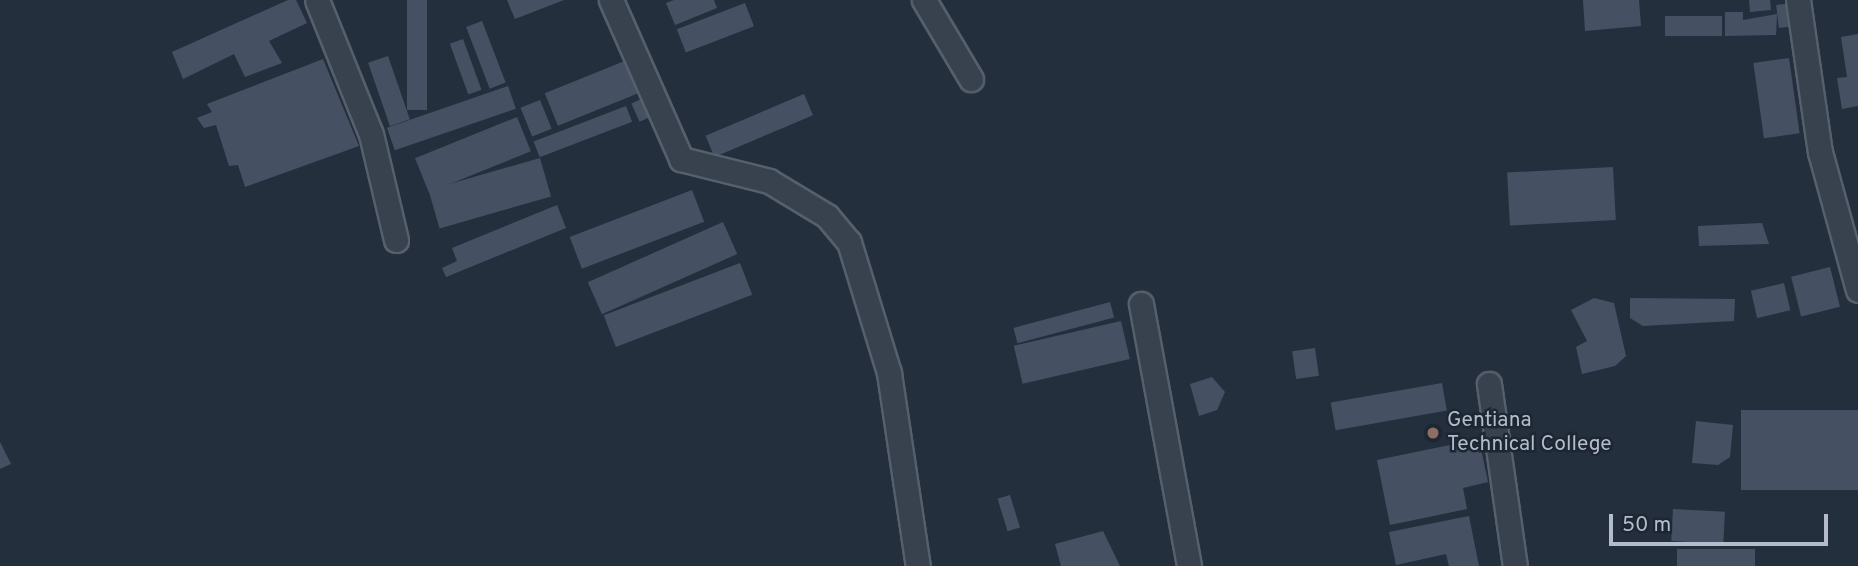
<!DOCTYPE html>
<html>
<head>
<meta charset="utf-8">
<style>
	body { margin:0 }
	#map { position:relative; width:1858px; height:566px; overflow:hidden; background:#242f3e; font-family:Overpass,sans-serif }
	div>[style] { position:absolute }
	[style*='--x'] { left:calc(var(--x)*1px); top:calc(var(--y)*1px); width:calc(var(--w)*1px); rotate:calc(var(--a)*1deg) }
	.building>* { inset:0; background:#455162; transform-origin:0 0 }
	.roads { filter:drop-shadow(2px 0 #565f6c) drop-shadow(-2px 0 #565f6c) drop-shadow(0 2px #565f6c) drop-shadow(0 -2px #565f6c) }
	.minor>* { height:23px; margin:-11.5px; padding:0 11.5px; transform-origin:11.5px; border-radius:11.5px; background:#38414e }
	.dots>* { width:19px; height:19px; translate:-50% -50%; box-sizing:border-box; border:4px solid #1d2633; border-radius:50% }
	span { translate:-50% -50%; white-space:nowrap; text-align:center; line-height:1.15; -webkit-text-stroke:5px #1d2633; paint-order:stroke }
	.poi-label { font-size:21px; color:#b4bcc9 }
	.left { translate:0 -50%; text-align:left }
	.scale { position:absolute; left:1609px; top:514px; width:219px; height:32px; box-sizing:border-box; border:4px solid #b4bcc9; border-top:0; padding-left:9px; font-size:21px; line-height:24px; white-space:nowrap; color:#b4bcc9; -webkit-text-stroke:5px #1d2633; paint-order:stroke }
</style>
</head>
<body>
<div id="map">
	<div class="building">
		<i style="clip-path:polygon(288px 0,296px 0,307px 23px,269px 41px,282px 63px,245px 77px,234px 54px,183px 79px,172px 52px)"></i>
		<i style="left:407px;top:0;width:20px;height:110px"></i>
		<i style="clip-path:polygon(507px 0,564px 0,515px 19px)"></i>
		<i style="clip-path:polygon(674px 0,714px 0,717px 8px,675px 25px,666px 3px)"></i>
		<i style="clip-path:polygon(1583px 0,1639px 0,1641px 26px,1585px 31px)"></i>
		<i style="clip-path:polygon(1749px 0,1770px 0,1771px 10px,1750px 12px)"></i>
		<i style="left:745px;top:3px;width:25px;height:73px;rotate:69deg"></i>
		<i style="left:1793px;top:3px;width:23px;height:17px;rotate:83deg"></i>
		<i style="clip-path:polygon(1725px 12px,1743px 12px,1743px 20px,1777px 14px,1776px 35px,1725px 36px)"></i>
		<i style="left:1722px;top:16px;width:20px;height:57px;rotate:90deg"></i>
		<i style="left:482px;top:21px;width:66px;height:17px;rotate:69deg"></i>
		<i style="clip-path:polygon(1858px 34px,1858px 106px,1842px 109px,1837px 78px,1847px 77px,1841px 37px)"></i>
		<i style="left:463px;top:39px;width:54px;height:14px;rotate:70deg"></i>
		<i style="left:388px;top:56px;width:67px;height:21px;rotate:71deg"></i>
		<i style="left:632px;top:58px;width:35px;height:94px;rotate:68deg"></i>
		<i style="left:1789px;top:58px;width:76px;height:36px;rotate:82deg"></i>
		<i style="clip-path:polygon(323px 59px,359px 146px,245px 187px,238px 165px,229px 166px,216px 125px,204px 128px,197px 118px,212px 112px,207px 104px)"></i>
		<i style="left:508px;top:86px;width:24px;height:128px;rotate:71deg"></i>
		<i style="left:804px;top:94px;width:23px;height:107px;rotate:67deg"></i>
		<i style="left:646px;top:97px;width:20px;height:16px;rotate:66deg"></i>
		<i style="left:540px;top:100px;width:31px;height:21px;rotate:68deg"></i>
		<i style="left:626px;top:106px;width:17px;height:99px;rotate:69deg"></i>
		<i style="left:517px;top:117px;width:37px;height:110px;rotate:68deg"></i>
		<i style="left:540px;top:158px;width:40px;height:116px;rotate:74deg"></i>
		<i style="left:1613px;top:167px;width:53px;height:106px;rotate:87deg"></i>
		<i style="left:692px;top:190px;width:34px;height:131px;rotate:69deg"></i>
		<i style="clip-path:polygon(557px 205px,566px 228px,446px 277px,442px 268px,457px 261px,452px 248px)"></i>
		<i style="left:723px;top:222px;width:35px;height:148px;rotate:66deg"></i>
		<i style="clip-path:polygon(1762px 223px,1769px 244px,1699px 246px,1698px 226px)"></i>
		<i style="left:740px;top:263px;width:34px;height:146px;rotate:69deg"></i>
		<i style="left:1830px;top:267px;width:41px;height:40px;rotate:76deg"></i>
		<i style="left:1784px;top:283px;width:28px;height:34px;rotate:77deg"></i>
		<i style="clip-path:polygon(1594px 298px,1614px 303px,1626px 356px,1615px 366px,1582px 374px,1576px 347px,1587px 341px,1571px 310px)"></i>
		<i style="clip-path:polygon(1630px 298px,1735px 299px,1734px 321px,1643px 326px,1630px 318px)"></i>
		<i style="left:1110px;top:302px;width:16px;height:100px;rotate:75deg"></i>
		<i style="left:1121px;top:321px;width:39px;height:110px;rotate:77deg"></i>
		<i style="left:1315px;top:348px;width:28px;height:23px;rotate:82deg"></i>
		<i style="clip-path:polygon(1212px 377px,1225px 392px,1217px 410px,1199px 416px,1190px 384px)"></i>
		<i style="left:1442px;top:383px;width:28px;height:113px;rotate:80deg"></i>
		<i style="left:1858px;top:410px;width:80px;height:117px;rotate:90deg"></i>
		<i style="clip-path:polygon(1696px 421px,1733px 425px,1730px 457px,1718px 465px,1692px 463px)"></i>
		<i style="clip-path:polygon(1479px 439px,1488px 482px,1463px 488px,1467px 509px,1390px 525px,1377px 460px)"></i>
		<i style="clip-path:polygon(0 442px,11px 464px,0 469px)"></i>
		<i style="left:1010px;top:495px;width:34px;height:13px;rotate:73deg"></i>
		<i style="left:1673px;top:509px;width:52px;height:32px;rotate:3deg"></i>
		<i style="clip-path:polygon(1469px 516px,1479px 566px,1449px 566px,1446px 554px,1396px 565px,1389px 532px)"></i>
		<i style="clip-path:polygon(1103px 531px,1120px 566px,1061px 566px,1055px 544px)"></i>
		<i style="left:1755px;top:549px;width:17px;height:78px;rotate:90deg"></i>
	</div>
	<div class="roads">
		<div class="minor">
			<i style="--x:317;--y:0;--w:144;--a:68.1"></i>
			<i style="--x:371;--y:134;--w:109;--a:76.7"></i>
			<i style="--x:611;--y:0;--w:174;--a:66.2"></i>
			<i style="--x:681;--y:159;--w:91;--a:14"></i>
			<i style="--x:769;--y:181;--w:68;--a:31.1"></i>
			<i style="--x:827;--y:216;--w:34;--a:50"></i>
			<i style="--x:849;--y:242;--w:137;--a:73"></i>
			<i style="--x:889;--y:373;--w:195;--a:81.5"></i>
			<i style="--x:924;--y:0;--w:92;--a:59.3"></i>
			<i style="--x:1798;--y:0;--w:154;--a:81.8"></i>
			<i style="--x:1820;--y:152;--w:143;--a:74.6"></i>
			<i style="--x:1141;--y:304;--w:266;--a:79.6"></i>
			<i style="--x:1489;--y:384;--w:184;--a:81.9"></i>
		</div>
	</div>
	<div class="dots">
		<i style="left:1433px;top:433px;background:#8d6e63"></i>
	</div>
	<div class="poi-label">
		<span class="left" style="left:1447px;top:433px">Gentiana<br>Technical College</span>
	</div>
	<div class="scale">50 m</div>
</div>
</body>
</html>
